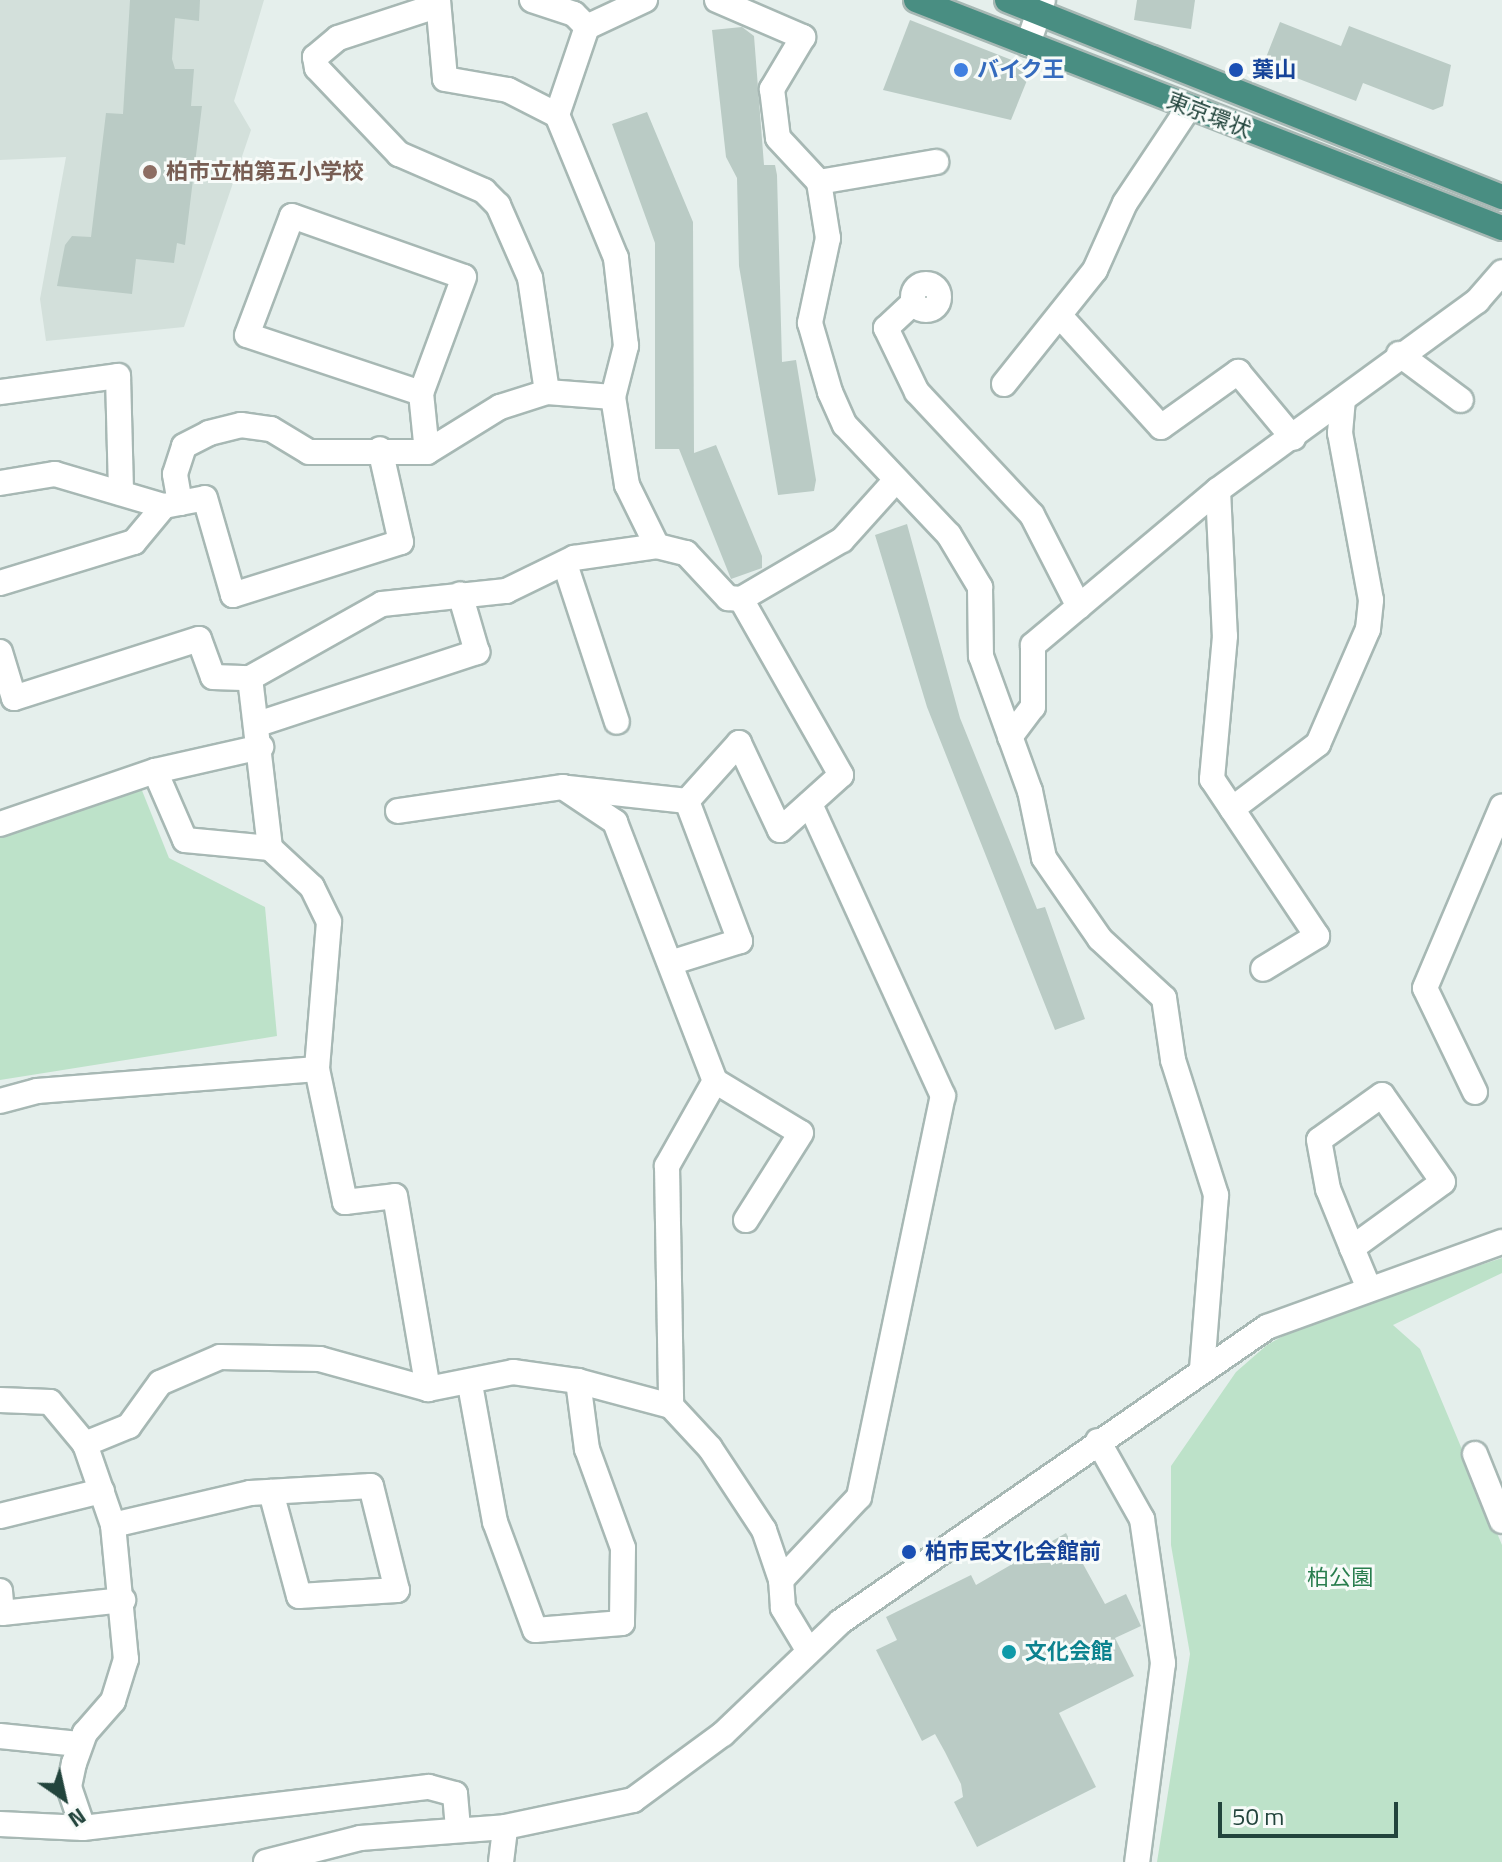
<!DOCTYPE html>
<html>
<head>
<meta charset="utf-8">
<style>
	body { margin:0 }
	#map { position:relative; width:1502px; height:1862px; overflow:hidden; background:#e5efec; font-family:"Titillium Web","Noto Sans JP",sans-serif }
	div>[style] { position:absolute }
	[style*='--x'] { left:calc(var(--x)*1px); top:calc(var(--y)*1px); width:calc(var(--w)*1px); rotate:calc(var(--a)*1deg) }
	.built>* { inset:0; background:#d3e0db }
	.green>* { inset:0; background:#bde2c9 }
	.building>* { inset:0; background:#bacbc5 }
	.roads { filter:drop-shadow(2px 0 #a7b8b4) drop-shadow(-2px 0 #a7b8b4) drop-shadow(0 2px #a7b8b4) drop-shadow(0 -2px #a7b8b4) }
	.minor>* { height:24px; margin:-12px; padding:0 12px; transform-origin:12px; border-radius:12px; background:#fff }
	.minor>.ring { margin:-12px; padding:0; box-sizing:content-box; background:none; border:24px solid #fff; border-radius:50% }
	.tertiary>* { height:24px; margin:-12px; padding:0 12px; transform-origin:12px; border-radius:12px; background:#fff }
	.trunk>* { height:24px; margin:-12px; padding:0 12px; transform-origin:12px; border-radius:12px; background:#498e82 }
	.dots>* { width:22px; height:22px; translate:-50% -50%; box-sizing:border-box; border:4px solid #f7fbf9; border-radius:50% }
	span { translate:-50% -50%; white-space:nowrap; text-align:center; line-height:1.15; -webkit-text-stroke:6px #f7fbf9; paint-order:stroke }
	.shop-label { font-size:22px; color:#366cbe; font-weight:700 }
	.left { translate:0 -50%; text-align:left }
	.transit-label { font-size:22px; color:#164399; font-weight:700 }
	.street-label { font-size:22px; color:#22443c }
	.education-label { font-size:22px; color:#785e54; font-weight:700 }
	.park-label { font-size:22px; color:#297e4e }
	.culture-label { font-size:22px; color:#0d838f; font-weight:700 }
	.north { position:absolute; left:24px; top:1758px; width:80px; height:80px; -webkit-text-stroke:6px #f7fbf9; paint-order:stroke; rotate:146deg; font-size:22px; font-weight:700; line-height:32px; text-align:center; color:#22443c }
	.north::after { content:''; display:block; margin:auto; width:28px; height:36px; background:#22443c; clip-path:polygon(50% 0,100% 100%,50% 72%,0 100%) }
	.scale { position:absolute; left:1218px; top:1802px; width:180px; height:36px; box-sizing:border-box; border:4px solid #22443c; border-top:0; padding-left:10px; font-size:24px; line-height:28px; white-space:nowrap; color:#22443c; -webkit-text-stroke:6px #f7fbf9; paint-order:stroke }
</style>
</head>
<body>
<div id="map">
	<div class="built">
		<i style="clip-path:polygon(0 0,264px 0,234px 101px,251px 130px,184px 327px,46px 341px,40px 299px,66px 157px,0 160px)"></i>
	</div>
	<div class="green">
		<i style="clip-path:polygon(141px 788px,169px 858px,265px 907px,277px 1036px,0 1080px,0 830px)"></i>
		<i style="clip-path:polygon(1502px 1258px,1502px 1273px,1393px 1325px,1420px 1349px,1502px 1545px,1502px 1862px,1157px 1862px,1190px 1654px,1171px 1545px,1171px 1466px,1236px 1372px,1267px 1345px,1314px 1319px)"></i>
	</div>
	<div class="building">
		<i style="clip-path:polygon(130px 0,200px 0,199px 21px,175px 18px,172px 59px,175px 69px,194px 69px,191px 106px,202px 106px,185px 245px,177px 243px,174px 263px,136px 259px,132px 294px,57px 286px,65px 245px,72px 236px,91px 237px,106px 113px,123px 114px)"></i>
		<i style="clip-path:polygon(1137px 0,1195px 0,1191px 29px,1134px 20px)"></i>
		<i style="clip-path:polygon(910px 20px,1032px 68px,1011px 120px,883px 90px)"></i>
		<i style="clip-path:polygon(1280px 22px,1341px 46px,1349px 26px,1451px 65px,1443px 106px,1433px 110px,1363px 83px,1356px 101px,1263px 65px)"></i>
		<i style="clip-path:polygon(742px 27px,754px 36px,764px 165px,775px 165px,777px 175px,782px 362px,796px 360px,816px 480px,814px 491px,778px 495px,739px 266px,737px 178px,726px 157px,712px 30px)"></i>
		<i style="clip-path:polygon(647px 112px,693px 222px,694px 453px,716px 445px,762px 556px,762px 568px,731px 579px,679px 449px,655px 449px,655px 243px,612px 124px)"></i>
		<i style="clip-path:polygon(907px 524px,960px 718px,1037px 909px,1045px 907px,1085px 1019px,1055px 1030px,927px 707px,875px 535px)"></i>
		<i style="clip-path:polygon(1066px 1533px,1105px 1604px,1126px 1594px,1141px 1626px,1115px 1638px,1134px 1676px,1059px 1713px,1096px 1787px,977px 1847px,954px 1802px,963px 1797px,961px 1784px,945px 1752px,935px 1734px,922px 1741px,876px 1650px,897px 1640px,886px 1617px,971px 1575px,976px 1585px)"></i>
	</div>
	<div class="roads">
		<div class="minor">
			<i style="--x:438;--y:0;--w:79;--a:84.9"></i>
			<i style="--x:445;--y:79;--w:64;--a:9.9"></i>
			<i style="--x:508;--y:90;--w:55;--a:27"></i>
			<i style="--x:532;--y:0;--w:44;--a:18.4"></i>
			<i style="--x:574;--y:14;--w:18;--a:45"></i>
			<i style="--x:717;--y:0;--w:94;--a:23.3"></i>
			<i style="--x:803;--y:37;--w:61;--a:120.8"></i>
			<i style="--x:772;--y:89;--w:49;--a:83"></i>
			<i style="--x:778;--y:138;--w:60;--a:47"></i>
			<i style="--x:819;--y:182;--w:57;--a:80.9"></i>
			<i style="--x:828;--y:238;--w:87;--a:102"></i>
			<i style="--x:810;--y:323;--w:72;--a:73.8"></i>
			<i style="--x:830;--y:392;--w:36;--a:66"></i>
			<i style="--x:845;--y:425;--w:151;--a:46.6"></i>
			<i style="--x:949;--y:535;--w:61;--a:59.2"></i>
			<i style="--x:980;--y:587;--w:69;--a:89.2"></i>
			<i style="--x:981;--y:656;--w:144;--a:70.1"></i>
			<i style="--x:1030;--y:791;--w:68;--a:78.2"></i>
			<i style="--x:1044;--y:858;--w:98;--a:55.3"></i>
			<i style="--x:1100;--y:939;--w:87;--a:42.7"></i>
			<i style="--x:1164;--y:998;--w:63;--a:81.7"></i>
			<i style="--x:1173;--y:1060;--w:142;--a:72.3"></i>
			<i style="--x:1216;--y:1195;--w:175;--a:94.6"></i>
			<i style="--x:436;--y:6;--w:103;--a:161.9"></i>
			<i style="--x:338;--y:38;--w:30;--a:140"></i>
			<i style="--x:315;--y:57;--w:11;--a:80"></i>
			<i style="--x:317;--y:68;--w:119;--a:46.4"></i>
			<i style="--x:399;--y:154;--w:93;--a:23.5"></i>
			<i style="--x:484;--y:191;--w:20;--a:45"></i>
			<i style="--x:498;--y:205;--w:80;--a:66.3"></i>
			<i style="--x:530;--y:278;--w:115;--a:81.5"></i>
			<i style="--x:1028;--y:44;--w:46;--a:-71.2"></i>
			<i style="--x:819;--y:182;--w:119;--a:-9.7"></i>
			<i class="ring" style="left:913px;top:284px;width:2px;height:2px"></i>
			<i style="--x:913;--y:303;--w:37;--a:137"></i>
			<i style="--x:886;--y:328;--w:71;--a:64.2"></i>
			<i style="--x:917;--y:392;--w:168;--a:46.9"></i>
			<i style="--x:1032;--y:515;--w:103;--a:62.9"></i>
			<i style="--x:1060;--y:316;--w:150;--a:47.7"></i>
			<i style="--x:1161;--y:427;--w:95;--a:-35.5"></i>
			<i style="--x:1238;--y:372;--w:86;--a:50.2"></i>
			<i style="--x:1399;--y:354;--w:77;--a:36.6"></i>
			<i style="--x:1004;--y:384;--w:146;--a:-51.4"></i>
			<i style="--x:1095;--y:270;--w:73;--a:-65.9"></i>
			<i style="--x:1125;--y:203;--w:115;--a:-56.3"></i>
			<i style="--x:0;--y:392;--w:119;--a:-7.7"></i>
			<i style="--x:118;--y:376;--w:117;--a:88.5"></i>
			<i style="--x:421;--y:393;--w:183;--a:-161.6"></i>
			<i style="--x:247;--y:335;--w:127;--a:-69.3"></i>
			<i style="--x:292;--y:216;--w:182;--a:19.5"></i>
			<i style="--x:464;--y:277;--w:124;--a:110.3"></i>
			<i style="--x:421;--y:393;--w:59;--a:84.2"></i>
			<i style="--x:0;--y:483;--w:56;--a:-9.3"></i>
			<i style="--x:55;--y:474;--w:114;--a:16.4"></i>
			<i style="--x:164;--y:506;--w:16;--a:-11"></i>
			<i style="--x:180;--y:503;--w:29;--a:-100"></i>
			<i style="--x:175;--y:474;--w:29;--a:-72"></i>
			<i style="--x:184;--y:446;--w:28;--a:-27"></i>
			<i style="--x:209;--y:433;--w:33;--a:-14"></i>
			<i style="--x:241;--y:425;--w:30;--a:8"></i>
			<i style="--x:271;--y:429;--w:44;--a:31.2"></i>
			<i style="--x:309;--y:452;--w:118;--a:0"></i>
			<i style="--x:427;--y:452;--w:86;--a:-31.7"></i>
			<i style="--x:500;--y:407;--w:49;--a:-17.7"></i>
			<i style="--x:547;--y:392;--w:66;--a:4.3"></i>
			<i style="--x:1218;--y:490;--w:146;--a:87.3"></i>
			<i style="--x:1225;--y:636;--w:144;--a:95.2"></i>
			<i style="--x:1212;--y:779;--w:189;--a:56.2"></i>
			<i style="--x:1317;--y:936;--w:63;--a:148.6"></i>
			<i style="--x:180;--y:503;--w:25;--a:-11"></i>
			<i style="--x:205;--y:498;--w:101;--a:73.9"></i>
			<i style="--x:233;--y:595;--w:176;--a:-17.5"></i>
			<i style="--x:401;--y:542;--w:95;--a:-102.7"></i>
			<i style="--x:657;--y:546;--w:30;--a:14"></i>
			<i style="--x:686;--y:553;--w:62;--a:47"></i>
			<i style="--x:728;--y:598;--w:13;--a:4"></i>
			<i style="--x:741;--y:599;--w:117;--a:-30.3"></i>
			<i style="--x:842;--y:540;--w:81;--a:-48"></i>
			<i style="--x:565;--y:564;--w:166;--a:71.8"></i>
			<i style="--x:0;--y:583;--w:140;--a:-17"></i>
			<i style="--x:134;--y:542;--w:47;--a:-50.2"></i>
			<i style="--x:0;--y:652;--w:48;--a:73.1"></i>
			<i style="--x:14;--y:698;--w:194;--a:-17.7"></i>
			<i style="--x:199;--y:639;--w:40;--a:69.8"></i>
			<i style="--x:213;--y:677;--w:37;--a:2"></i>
			<i style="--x:258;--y:724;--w:231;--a:-18.2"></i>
			<i style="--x:477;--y:652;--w:60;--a:-106.3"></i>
			<i style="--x:1010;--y:737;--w:38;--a:-53"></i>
			<i style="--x:1033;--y:707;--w:62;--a:-90"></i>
			<i style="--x:1033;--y:645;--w:241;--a:-40"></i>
			<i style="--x:1218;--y:490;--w:321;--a:-36.1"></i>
			<i style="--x:1477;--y:301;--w:38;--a:-49"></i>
			<i style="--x:155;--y:771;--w:75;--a:66.5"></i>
			<i style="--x:185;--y:840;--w:85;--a:5.4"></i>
			<i style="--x:270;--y:848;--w:57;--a:42.9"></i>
			<i style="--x:312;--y:887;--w:39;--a:64"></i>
			<i style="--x:329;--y:922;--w:147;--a:94.7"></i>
			<i style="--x:568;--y:788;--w:120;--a:6.2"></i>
			<i style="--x:687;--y:801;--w:150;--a:69.3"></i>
			<i style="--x:740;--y:941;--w:73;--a:162.6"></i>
			<i style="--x:687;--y:801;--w:78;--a:-48.1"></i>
			<i style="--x:739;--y:743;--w:96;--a:64.8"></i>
			<i style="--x:780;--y:830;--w:82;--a:-42"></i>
			<i style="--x:841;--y:775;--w:202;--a:-119.6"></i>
			<i style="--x:1232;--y:809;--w:108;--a:-37.1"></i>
			<i style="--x:1318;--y:744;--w:125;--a:-66.5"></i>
			<i style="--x:1368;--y:629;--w:29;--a:-84"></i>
			<i style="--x:1371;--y:600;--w:170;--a:-100.5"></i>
			<i style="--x:1340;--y:433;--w:34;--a:-85"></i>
			<i style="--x:398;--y:811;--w:167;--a:-8.3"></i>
			<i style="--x:563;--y:787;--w:63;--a:33.9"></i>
			<i style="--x:615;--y:822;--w:278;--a:68.9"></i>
			<i style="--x:715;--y:1081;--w:98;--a:119.5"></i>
			<i style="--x:667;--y:1166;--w:240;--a:89"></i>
			<i style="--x:671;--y:1406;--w:96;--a:-165"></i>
			<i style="--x:0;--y:824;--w:164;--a:-18.9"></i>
			<i style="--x:155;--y:771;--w:109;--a:-12.8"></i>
			<i style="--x:270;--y:848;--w:171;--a:-96.7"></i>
			<i style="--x:250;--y:678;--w:151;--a:-29.3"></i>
			<i style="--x:382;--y:604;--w:125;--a:-6"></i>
			<i style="--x:506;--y:591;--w:76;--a:-25.9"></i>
			<i style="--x:574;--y:558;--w:84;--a:-8.2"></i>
			<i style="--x:657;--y:546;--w:68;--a:-116.2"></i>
			<i style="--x:627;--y:485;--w:89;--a:-99"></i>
			<i style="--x:613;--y:397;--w:53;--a:-75.7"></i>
			<i style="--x:626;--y:346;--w:89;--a:-96.5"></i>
			<i style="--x:616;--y:258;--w:155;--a:-112.4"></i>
			<i style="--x:557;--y:115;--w:93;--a:-71.2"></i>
			<i style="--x:587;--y:27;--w:64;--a:-25"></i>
			<i style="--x:715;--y:1081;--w:100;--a:31.2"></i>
			<i style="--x:801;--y:1133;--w:103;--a:122.3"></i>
			<i style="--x:1475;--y:1092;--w:115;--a:-115.7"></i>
			<i style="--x:1425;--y:988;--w:197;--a:-67"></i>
			<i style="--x:0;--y:1101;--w:38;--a:-15"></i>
			<i style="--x:37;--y:1091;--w:281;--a:-4.5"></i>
			<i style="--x:317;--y:1069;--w:136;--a:78.1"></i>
			<i style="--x:345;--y:1202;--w:50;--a:-6.8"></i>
			<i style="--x:395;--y:1196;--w:196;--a:80.3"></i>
			<i style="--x:428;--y:1389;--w:112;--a:-164.5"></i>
			<i style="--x:320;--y:1359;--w:100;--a:-178.9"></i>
			<i style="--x:220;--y:1357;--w:65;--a:156.6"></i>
			<i style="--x:160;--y:1383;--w:53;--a:125.8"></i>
			<i style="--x:129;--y:1426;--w:48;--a:157.8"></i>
			<i style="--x:1352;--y:1248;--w:112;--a:-36"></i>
			<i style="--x:1443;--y:1182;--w:106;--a:-125"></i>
			<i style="--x:1382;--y:1095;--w:77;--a:144.5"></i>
			<i style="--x:1319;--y:1140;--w:50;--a:79.6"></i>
			<i style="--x:1328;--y:1189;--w:64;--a:67.9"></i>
			<i style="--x:1352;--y:1248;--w:41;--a:67.2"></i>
			<i style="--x:428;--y:1389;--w:87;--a:-11.3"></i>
			<i style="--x:513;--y:1372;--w:66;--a:7.9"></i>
			<i style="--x:578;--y:1381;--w:69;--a:82.5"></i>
			<i style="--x:587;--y:1449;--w:105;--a:70"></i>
			<i style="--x:623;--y:1548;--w:75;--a:90.8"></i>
			<i style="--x:622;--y:1623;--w:87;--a:175.4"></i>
			<i style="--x:535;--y:1630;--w:115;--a:-110.3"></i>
			<i style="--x:495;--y:1522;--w:139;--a:-100.3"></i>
			<i style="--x:0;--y:1400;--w:50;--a:2.3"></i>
			<i style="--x:50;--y:1402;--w:55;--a:50.2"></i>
			<i style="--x:85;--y:1444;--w:86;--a:70.9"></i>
			<i style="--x:113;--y:1525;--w:135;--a:84.5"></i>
			<i style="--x:126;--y:1659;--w:44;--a:107.2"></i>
			<i style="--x:113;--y:1701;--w:43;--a:131.2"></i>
			<i style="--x:85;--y:1733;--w:32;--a:110"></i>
			<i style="--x:74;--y:1763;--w:25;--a:102"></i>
			<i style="--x:69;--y:1787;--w:43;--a:71.1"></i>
			<i style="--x:83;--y:1828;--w:348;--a:-6.8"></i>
			<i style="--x:429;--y:1787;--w:27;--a:15"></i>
			<i style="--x:455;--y:1794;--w:33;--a:85"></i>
			<i style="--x:671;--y:1406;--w:57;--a:47.1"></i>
			<i style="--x:710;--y:1448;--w:98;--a:56.6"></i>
			<i style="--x:764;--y:1530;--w:53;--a:71.2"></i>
			<i style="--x:1475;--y:1454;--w:72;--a:68.1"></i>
			<i style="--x:0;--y:1516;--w:105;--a:-13.8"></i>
			<i style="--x:113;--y:1525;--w:141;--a:-13.1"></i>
			<i style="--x:250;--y:1493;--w:121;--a:-3.3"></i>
			<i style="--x:371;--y:1486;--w:107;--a:76"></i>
			<i style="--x:397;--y:1590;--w:98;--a:176.5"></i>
			<i style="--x:299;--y:1596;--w:108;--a:-105.1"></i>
			<i style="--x:0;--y:1591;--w:22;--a:85"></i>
			<i style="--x:2;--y:1613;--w:122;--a:-6.1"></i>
			<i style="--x:807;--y:1648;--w:47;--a:-121"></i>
			<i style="--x:783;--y:1608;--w:28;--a:-94"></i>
			<i style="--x:781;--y:1580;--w:114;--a:-46.8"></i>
			<i style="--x:859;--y:1497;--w:410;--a:-78.2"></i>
			<i style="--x:943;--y:1096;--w:321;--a:-114.5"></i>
			<i style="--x:0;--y:1736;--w:79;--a:5.8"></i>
			<i style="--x:0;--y:1824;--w:83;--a:2.8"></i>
			<i style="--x:501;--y:1862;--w:35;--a:-83"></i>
		</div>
		<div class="tertiary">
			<i style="--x:1098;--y:1441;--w:90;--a:60.6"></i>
			<i style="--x:1142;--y:1519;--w:146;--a:81.7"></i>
			<i style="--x:1163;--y:1663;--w:201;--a:97.4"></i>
			<i style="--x:266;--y:1862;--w:97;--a:-14.3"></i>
			<i style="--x:360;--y:1838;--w:145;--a:-4.3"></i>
			<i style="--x:505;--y:1827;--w:131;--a:-11.9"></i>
			<i style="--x:633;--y:1800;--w:112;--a:-36.3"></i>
			<i style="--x:723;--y:1734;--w:162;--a:-43.7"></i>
			<i style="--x:840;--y:1622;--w:519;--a:-34.64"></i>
			<i style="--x:1267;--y:1327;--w:250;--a:-19.9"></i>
		</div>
		<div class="trunk">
			<i style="--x:916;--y:0;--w:629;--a:21.26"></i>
			<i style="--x:1007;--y:0;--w:533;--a:21.7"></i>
		</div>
	</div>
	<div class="dots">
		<i style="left:961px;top:70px;background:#3f7fe0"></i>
		<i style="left:1236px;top:70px;background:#1a4fb4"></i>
		<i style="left:150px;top:172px;background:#8d6e63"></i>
		<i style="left:909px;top:1552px;background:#1a4fb4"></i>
		<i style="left:1009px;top:1652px;background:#0f9aa8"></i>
	</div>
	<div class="shop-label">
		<span class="left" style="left:977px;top:70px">バイク王</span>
	</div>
	<div class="transit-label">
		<span class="left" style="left:1252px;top:70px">葉山</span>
		<span class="left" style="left:925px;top:1552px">柏市民文化会館前</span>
	</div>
	<div class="street-label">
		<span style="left:1209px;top:115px;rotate:21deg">東京環状</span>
	</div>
	<div class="education-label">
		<span class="left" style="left:166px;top:172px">柏市立柏第五小学校</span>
	</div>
	<div class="park-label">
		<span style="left:1340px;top:1578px">柏公園</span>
	</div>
	<div class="culture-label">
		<span class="left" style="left:1025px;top:1652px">文化会館</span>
	</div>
	<div class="north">N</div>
	<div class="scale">50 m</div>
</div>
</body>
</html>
